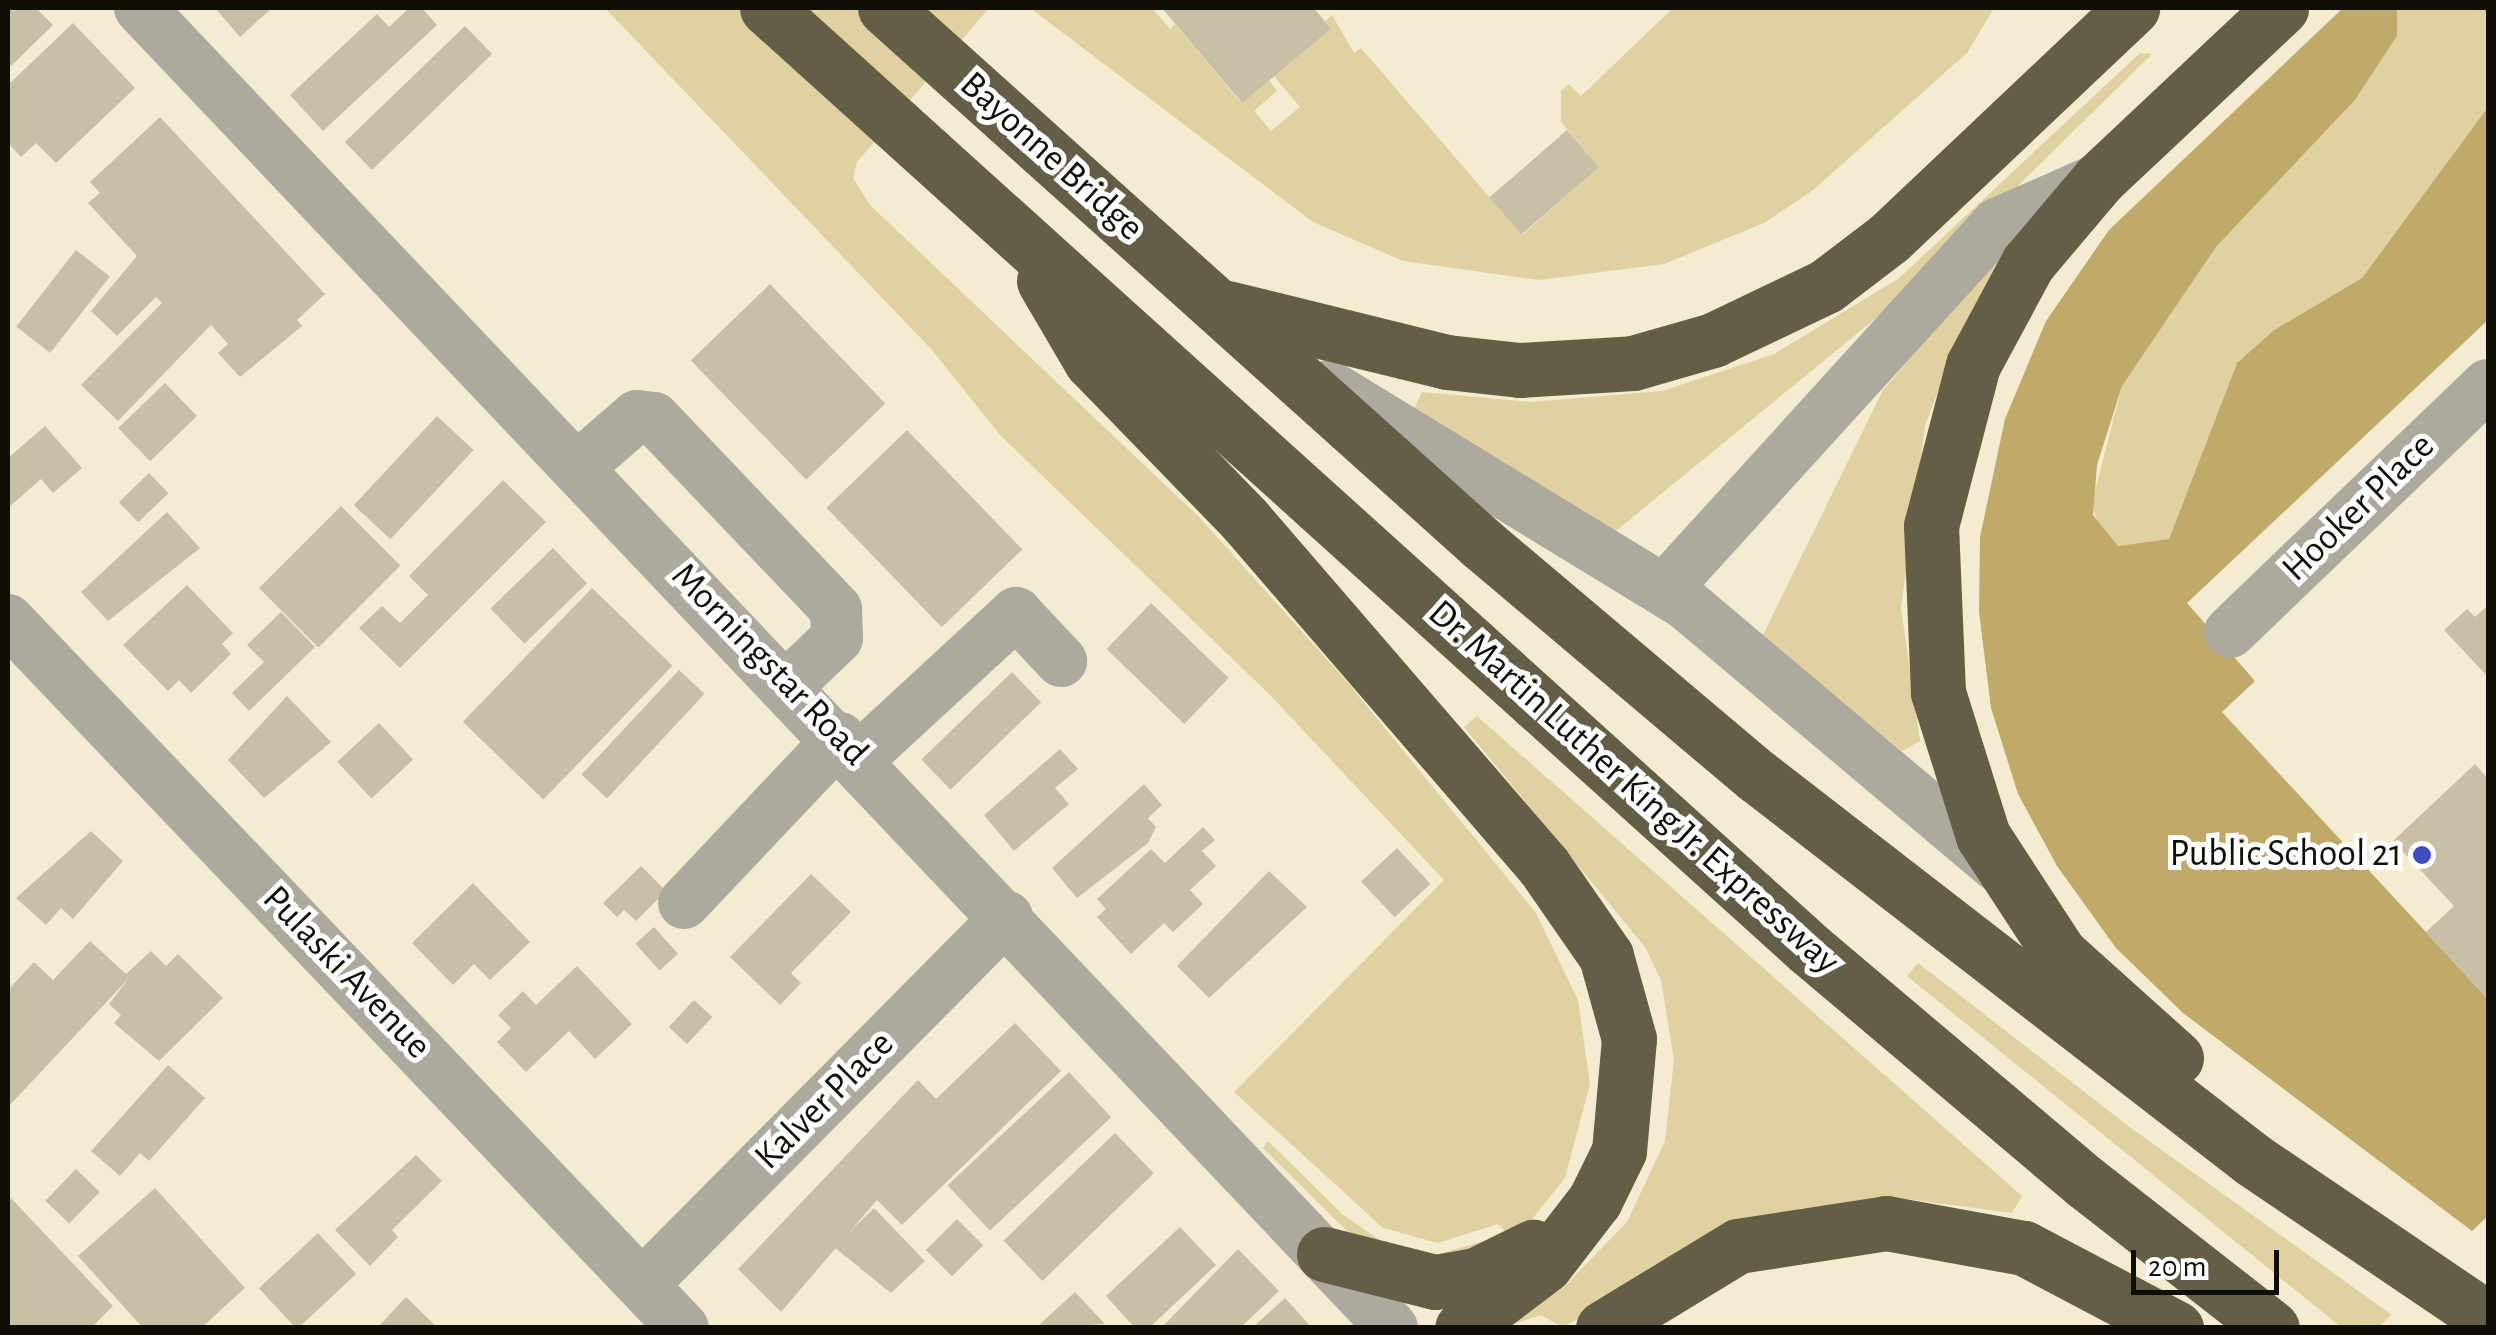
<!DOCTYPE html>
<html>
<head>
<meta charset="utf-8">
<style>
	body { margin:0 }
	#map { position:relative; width:2496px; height:1335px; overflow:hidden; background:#f4ecd1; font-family:"Alegreya Sans",sans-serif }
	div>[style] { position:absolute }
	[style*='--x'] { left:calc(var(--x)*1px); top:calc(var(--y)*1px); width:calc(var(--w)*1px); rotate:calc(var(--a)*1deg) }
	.green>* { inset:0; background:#e0d1a1 }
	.forest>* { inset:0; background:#bfaa6a }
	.building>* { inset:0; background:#c8c0a6; transform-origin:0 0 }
	.minor>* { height:52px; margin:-26px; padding:0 26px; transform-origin:26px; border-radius:26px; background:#ada99e }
	.highway>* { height:55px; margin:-27.5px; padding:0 27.5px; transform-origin:27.5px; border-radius:27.5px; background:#655e47 }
	.dots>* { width:28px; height:28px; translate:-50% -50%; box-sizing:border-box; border:5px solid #fff; border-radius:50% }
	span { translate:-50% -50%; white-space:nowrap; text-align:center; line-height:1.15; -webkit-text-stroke:10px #fff; paint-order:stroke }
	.street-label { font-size:38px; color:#110e06 }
	.poi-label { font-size:38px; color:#110e06 }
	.right { translate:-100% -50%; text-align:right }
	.frame { position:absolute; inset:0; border:10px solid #110e06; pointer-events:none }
	.scale { position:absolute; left:2131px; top:1250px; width:148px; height:45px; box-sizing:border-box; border:5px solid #110e06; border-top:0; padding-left:12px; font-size:30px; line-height:35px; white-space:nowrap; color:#110e06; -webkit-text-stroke:8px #fff; paint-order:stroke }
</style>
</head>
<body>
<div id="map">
	<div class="green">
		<i style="clip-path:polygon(605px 8px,989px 8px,857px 162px,853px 178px,870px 205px,1200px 518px,1348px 683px,1536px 913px,1578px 1000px,1590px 1084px,1565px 1178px,1521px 1233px,1457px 1266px,1357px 1241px,1263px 1148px,1268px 1141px,1342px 1214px,1384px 1243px,1432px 1256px,1508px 1234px,1498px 1224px,1438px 1243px,1383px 1228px,1234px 1092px,1444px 880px,1270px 695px,1000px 435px,932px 350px)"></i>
		<i style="clip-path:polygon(1030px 8px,1152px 8px,1170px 29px,1175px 24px,1241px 103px,1269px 80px,1277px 91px,1254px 111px,1271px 131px,1300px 107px,1274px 76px,1331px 29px,1325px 21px,1332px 15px,1354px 53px,1361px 48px,1522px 235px,1599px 167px,1561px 122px,1561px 91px,1569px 84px,1581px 96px,1673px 8px,1994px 8px,1967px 53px,1812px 191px,1764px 223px,1664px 264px,1539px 280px,1403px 261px,1313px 222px)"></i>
		<i style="clip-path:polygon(2397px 8px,2488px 8px,2488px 107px,2362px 278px,2274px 330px,2237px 363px,2169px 539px,2118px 546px,2099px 530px,2092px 503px,2122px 386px,2216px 247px,2355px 100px,2397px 36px)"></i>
		<i style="clip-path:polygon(2140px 53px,2152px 54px,1920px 282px,1611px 535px,1414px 409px,1422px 392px,1531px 402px,1662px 391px,1774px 354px,1898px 279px)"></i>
		<i style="clip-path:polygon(2013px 239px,1959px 335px,1925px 426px,1901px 608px,1920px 741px,1902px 751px,1762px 637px,1883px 390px)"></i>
		<i style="clip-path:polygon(1477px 716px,2022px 1196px,2012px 1213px,1907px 1199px,1802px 1208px,1562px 1327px,1541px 1315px,1504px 1327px,1563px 1288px,1627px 1222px,1665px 1141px,1674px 1060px,1661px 980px,1645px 947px,1464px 727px)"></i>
		<i style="clip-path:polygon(1918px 963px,2131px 1128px,2392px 1315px,2378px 1327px,2341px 1327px,1907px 976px)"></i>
	</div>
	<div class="forest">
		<i style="clip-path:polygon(2343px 8px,2397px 8px,2397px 36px,2355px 100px,2216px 247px,2122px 386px,2097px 465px,2093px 515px,2118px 546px,2169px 539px,2237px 363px,2274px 330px,2362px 278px,2488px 107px,2488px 320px,2187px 603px,2255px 681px,2222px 712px,2488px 999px,2488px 1216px,2472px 1231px,2183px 1013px,2116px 948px,2057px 866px,2018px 794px,1991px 708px,1979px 612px,1980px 537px,2005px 419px,2046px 321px,2109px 230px)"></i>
	</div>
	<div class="building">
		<i style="clip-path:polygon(36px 8px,53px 25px,8px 69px,8px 11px)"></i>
		<i style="clip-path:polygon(215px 8px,272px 8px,240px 37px)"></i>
		<i style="clip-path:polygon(409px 8px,422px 8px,437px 25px,323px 131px,290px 95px,377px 14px,389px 27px)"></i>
		<i style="clip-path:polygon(1162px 8px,1314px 8px,1331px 29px,1242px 103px)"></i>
		<i style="clip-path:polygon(73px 23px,135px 88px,56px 163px,36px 143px,21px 157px,8px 143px,8px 85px)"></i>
		<i style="left:465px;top:26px;width:39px;height:167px;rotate:46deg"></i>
		<i style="clip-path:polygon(160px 117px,325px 294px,297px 320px,302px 326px,240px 377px,218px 353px,228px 344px,211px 325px,118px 421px,81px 385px,162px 303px,156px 297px,117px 336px,91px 311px,137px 256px,88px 203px,100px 193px,90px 182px)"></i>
		<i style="left:1567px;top:130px;width:49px;height:103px;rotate:49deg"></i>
		<i style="left:76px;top:250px;width:43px;height:97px;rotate:38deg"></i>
		<i style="left:770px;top:284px;width:166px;height:110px;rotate:46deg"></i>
		<i style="left:165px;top:383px;width:46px;height:65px;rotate:46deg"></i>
		<i style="left:437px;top:416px;width:50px;height:122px;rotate:43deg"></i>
		<i style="clip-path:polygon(45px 426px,82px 468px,53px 493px,41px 479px,8px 508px,8px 458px)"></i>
		<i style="left:907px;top:430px;width:166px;height:112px;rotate:46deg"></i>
		<i style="left:149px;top:473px;width:28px;height:42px;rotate:46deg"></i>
		<i style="clip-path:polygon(503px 480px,546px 522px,400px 668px,359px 628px,382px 606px,400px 623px,428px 595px,409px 576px)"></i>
		<i style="left:341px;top:506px;width:84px;height:116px;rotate:45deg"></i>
		<i style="clip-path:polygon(167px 512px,200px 548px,108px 621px,81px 592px)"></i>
		<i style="left:553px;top:548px;width:49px;height:87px;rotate:46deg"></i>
		<i style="clip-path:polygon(187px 585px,233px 633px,222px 644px,231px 654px,191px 693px,179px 680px,168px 691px,123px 645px)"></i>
		<i style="left:592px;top:588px;width:112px;height:186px;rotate:44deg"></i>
		<i style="left:1151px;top:603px;width:108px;height:64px;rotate:44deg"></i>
		<i style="clip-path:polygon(2488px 605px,2488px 677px,2444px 630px,2467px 609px,2475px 617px)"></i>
		<i style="clip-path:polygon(281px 612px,315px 647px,249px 711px,232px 693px,264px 662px,247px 645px)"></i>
		<i style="left:679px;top:670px;width:35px;height:143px;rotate:43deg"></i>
		<i style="left:1012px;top:672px;width:42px;height:126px;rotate:46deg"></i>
		<i style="clip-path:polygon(287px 696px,331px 742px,264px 798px,228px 760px)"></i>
		<i style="left:379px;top:723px;width:50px;height:57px;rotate:47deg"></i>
		<i style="clip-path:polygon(1060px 749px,1078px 769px,1055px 788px,1069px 804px,1014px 851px,984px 815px)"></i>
		<i style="clip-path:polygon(2475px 764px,2488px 779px,2488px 999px,2426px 932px,2454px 906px,2393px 841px)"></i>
		<i style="clip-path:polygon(1144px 784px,1162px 805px,1148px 818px,1156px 827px,1148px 843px,1077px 898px,1052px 868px)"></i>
		<i style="clip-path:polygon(1203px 827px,1215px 840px,1202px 851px,1216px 866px,1190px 890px,1203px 904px,1173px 932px,1164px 923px,1131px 954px,1097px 917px,1106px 909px,1097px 899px,1151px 849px,1165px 863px)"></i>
		<i style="clip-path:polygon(91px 831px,123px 861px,73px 919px,61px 908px,46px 925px,16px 898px)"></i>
		<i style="left:1397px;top:848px;width:49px;height:49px;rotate:47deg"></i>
		<i style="clip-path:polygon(641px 866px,666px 891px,636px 921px,624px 910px,617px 917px,603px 903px)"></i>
		<i style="clip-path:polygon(1269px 871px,1307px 907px,1209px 998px,1177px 966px)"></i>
		<i style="clip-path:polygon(811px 874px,851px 912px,791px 973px,801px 983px,780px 1005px,730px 957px)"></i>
		<i style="clip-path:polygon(473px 883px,530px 942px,490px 980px,474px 964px,453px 985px,412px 943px)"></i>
		<i style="left:654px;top:927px;width:36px;height:25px;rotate:48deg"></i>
		<i style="clip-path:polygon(90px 941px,126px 974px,151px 951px,166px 966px,178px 954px,223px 998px,159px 1061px,114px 1023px,121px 1015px,109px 1004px,130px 977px,8px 1107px,8px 990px,34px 962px,53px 980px)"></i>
		<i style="clip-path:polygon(577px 966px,632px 1024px,595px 1059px,569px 1031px,526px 1072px,497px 1042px,511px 1028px,498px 1015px,523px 991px,536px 1005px)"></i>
		<i style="left:694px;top:1000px;width:25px;height:37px;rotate:43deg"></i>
		<i style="clip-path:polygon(1015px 1023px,1061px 1071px,902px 1225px,877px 1200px,781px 1312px,738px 1269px,918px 1080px,936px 1099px)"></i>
		<i style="clip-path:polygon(168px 1065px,205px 1098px,149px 1161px,140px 1153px,120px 1176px,91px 1151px)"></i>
		<i style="left:1069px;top:1072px;width:62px;height:166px;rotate:47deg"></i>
		<i style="left:1115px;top:1133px;width:56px;height:155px;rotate:46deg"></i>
		<i style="clip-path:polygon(416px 1155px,442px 1181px,392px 1230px,398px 1237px,370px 1266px,335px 1230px)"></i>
		<i style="left:76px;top:1169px;width:33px;height:44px;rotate:44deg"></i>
		<i style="clip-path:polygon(155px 1188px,245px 1288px,201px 1328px,143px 1328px,78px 1256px)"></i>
		<i style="clip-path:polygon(8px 1195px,113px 1306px,91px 1328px,8px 1328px)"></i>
		<i style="clip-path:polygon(874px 1208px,925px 1261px,891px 1293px,834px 1247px)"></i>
		<i style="left:957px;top:1219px;width:37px;height:44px;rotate:45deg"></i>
		<i style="clip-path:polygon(1180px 1227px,1216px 1265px,1149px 1328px,1135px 1328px,1106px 1296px)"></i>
		<i style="left:318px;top:1233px;width:56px;height:81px;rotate:47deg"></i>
		<i style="clip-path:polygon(1238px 1249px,1279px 1291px,1240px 1328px,1161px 1328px)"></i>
		<i style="clip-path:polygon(1075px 1292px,1105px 1324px,1043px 1328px,1040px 1324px)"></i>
		<i style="clip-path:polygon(406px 1297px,438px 1328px,377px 1328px)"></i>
		<i style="clip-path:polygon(1285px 1298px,1312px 1328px,1252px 1328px)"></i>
	</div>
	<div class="minor">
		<i style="--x:140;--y:8;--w:1819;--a:46.51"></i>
		<i style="--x:1329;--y:386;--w:418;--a:31.4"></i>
		<i style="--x:1686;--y:604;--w:409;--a:40.1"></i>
		<i style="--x:577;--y:468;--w:79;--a:-40.9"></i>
		<i style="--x:637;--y:416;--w:17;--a:7"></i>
		<i style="--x:654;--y:418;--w:264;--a:46.4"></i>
		<i style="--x:836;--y:609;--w:29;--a:88"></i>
		<i style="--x:837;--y:638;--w:66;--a:136.2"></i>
		<i style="--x:1664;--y:590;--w:495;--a:-47.7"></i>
		<i style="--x:1997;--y:224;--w:111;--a:-23.8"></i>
		<i style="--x:8;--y:620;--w:978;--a:46.37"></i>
		<i style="--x:2230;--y:632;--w:357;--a:-43.8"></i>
		<i style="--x:859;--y:758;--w:214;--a:-42.7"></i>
		<i style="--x:1016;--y:613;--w:66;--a:46.8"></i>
		<i style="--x:684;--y:903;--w:227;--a:-46.6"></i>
		<i style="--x:643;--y:1284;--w:517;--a:-45.24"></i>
	</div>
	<div class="highway">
		<i style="--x:767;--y:8;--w:1403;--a:42.08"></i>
		<i style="--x:1808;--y:948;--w:363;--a:40.2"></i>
		<i style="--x:2085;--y:1182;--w:237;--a:38"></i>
		<i style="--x:885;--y:8;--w:802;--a:41.92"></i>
		<i style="--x:1482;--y:544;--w:360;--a:40.2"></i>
		<i style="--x:1757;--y:776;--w:627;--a:37.75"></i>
		<i style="--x:2253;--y:1160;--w:284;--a:34.1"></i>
		<i style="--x:1044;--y:281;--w:93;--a:59.6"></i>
		<i style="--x:1091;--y:361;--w:221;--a:45.9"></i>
		<i style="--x:1245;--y:520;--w:456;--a:49.2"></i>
		<i style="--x:1543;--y:865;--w:111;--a:55.3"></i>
		<i style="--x:1606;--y:956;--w:86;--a:74.5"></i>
		<i style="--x:1629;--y:1039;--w:112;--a:95.1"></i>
		<i style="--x:1619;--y:1151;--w:55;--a:116.1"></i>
		<i style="--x:1595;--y:1200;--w:82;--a:127.6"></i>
		<i style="--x:1545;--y:1265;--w:104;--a:142.8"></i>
		<i style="--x:1227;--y:308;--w:227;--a:13.8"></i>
		<i style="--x:1447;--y:362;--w:73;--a:6.3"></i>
		<i style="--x:1520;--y:370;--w:113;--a:-3.5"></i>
		<i style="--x:1633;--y:363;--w:83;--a:-16"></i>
		<i style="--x:1713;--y:340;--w:125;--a:-25.5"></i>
		<i style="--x:1826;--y:286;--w:79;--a:-37.3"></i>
		<i style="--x:1889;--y:238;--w:335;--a:-43.4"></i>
		<i style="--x:2176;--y:1058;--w:156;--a:-138.1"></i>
		<i style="--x:2060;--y:954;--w:141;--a:-123.1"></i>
		<i style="--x:1983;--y:836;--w:151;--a:-107.4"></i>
		<i style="--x:1938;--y:692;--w:166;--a:-92.4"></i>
		<i style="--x:1931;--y:526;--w:166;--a:-75.4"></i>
		<i style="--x:1973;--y:365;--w:116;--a:-61.7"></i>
		<i style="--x:2028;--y:263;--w:110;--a:-49.8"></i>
		<i style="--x:2099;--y:179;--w:250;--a:-43.2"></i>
		<i style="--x:1324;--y:1254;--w:114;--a:14.2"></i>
		<i style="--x:1435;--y:1282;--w:42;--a:-9.7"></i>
		<i style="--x:1476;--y:1275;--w:64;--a:-26.2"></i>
		<i style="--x:1603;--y:1328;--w:158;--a:-31.3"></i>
		<i style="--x:1738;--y:1246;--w:150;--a:-8.8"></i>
		<i style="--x:1886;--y:1223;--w:140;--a:10.3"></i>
		<i style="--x:2024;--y:1248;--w:172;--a:27.8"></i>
	</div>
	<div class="dots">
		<i style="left:2422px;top:855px;background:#3e4cc0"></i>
	</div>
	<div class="street-label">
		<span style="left:1051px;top:157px;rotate:42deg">Bayonne Bridge</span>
		<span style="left:2359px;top:508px;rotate:-44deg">Hooker Place</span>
		<span style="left:769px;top:665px;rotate:46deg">Morningstar Road</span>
		<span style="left:1633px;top:788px;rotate:42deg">Dr. Martin Luther King Jr. Expressway</span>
		<span style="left:346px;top:973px;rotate:46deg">Pulaski Avenue</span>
		<span style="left:825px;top:1101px;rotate:-45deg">Kalver Place</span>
	</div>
	<div class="poi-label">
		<span class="right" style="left:2402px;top:855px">Public School 21</span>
	</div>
	<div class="frame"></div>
	<div class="scale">20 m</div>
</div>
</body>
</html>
